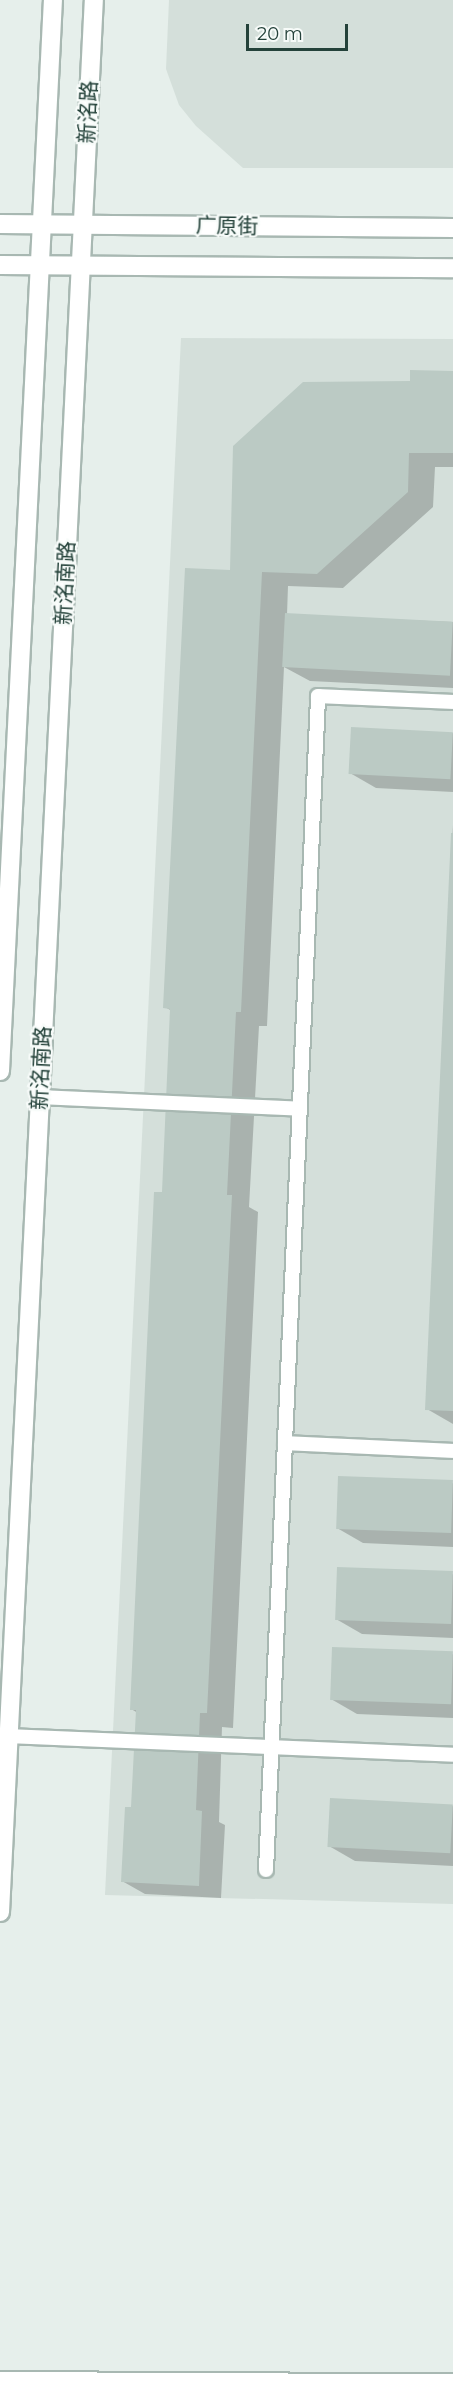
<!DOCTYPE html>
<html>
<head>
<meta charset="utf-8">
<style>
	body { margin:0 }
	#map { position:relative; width:453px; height:2387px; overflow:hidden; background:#e6efeb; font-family:Montserrat,"Noto Sans SC",sans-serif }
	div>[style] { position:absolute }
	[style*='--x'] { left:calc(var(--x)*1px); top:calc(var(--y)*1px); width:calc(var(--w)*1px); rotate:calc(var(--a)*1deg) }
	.built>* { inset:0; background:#d4dfda }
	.shadow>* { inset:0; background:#0003 }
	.building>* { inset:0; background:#bbcac4; transform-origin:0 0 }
	.roads { filter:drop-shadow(2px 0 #a8b8b2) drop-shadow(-2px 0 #a8b8b2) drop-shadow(0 2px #a8b8b2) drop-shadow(0 -2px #a8b8b2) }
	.lane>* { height:14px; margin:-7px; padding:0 7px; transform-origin:7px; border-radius:7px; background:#fff }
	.secondary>* { height:18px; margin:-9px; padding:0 9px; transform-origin:9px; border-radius:9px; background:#fff }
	span { translate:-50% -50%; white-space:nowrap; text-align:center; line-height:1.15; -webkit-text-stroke:4.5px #f7fbf9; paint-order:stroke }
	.street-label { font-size:21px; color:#24423a }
	.scale { position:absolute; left:246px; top:24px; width:102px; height:27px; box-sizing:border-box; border:3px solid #24423a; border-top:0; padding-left:8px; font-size:18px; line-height:21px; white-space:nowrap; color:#24423a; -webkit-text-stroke:4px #f7fbf9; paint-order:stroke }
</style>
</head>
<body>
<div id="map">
	<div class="built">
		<i style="clip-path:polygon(169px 0,453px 0,453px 168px,243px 168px,196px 126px,179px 105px,166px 69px)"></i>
		<i style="clip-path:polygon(181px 338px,453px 339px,453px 1904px,105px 1895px)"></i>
	</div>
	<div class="shadow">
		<i style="clip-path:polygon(453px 372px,453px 467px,435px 467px,433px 507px,343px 588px,288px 586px,287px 615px,453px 622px,453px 688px,310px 681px,284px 667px,267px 1026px,259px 1026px,249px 1207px,258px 1212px,233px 1728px,222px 1727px,219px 1822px,225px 1825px,221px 1898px,145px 1894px,122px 1881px,133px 1809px,138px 1713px,131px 1709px,168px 1194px,172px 1011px,165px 1007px,231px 572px,411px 383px)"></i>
		<i style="clip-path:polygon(453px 733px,453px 792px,376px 788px,350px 773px)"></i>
		<i style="clip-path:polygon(453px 825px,453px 1424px,427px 1409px)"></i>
		<i style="clip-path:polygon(453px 1483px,453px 1547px,363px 1543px,337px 1528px)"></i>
		<i style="clip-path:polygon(453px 1574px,453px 1638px,362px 1634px,336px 1619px)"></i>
		<i style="clip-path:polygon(453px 1654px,453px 1718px,357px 1714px,331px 1699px)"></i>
		<i style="clip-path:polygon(453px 1806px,453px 1866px,355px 1861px,329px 1846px)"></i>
	</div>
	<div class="building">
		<i style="clip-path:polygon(410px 370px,453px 371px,453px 453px,409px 453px,408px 492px,317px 574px,262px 572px,241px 1012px,236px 1012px,227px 1195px,232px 1195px,207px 1713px,200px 1713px,196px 1810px,202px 1811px,199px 1886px,121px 1882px,125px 1807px,131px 1807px,136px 1710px,130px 1710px,154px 1192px,162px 1192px,170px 1009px,163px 1008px,185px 568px,230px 570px,233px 446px,303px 382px,410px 381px)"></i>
		<i style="left:285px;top:613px;width:168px;height:54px;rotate:3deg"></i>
		<i style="left:351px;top:727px;width:102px;height:47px;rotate:3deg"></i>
		<i style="clip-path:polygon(451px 833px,453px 833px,453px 1411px,425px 1410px)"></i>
		<i style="left:338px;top:1476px;width:115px;height:53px;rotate:2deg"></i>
		<i style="left:337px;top:1567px;width:116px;height:53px;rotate:2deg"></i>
		<i style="left:332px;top:1647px;width:121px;height:53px;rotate:2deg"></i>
		<i style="left:330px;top:1798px;width:123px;height:49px;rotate:3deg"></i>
	</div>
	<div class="roads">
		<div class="lane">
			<i style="--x:40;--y:1097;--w:260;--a:2.6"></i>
			<i style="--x:285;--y:1443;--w:168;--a:2.7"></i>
			<i style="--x:8;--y:1736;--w:445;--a:2.4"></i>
			<i style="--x:266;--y:1870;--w:1175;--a:-87.46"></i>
			<i style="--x:318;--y:696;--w:135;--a:2.5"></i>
		</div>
		<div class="secondary">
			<i style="--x:0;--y:224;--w:453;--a:0.5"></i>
			<i style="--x:0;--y:265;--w:453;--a:0.4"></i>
			<i style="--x:0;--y:1071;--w:1072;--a:-87.17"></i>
			<i style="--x:0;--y:1912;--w:1914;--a:-87.19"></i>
			<i style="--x:0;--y:2381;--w:453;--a:0.3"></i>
		</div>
	</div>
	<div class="street-label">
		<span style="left:88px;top:112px;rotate:-87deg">新洺路</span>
		<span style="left:227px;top:226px;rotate:1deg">广原街</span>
		<span style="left:65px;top:583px;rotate:-87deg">新洺南路</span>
		<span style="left:41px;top:1068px;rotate:-87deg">新洺南路</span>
	</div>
	<div class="scale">20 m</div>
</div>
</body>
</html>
